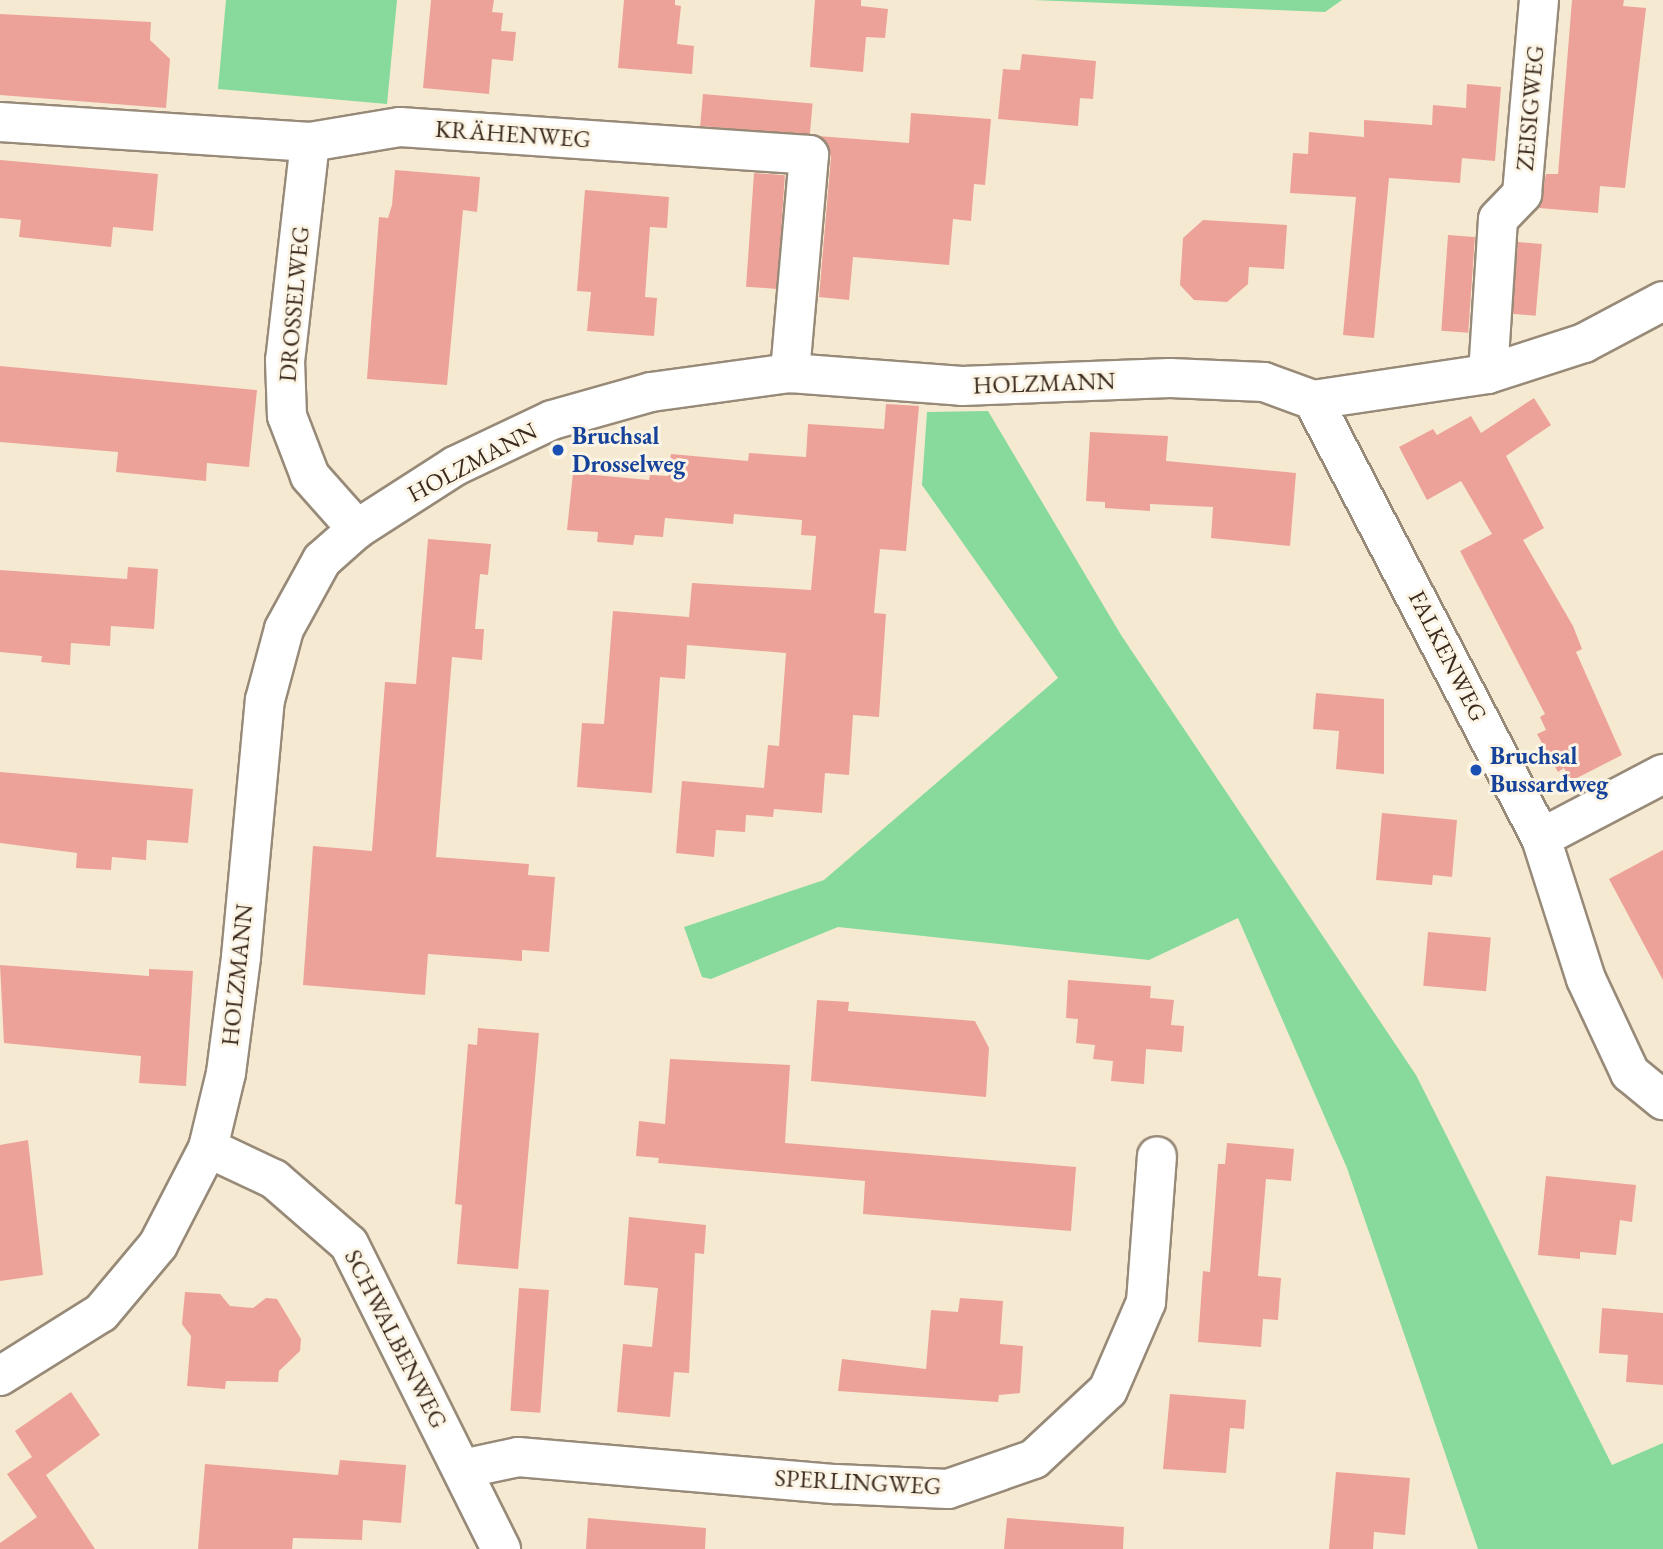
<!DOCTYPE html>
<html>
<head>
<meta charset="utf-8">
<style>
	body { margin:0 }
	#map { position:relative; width:1663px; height:1549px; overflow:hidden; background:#f5ead1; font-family:"EB Garamond",serif }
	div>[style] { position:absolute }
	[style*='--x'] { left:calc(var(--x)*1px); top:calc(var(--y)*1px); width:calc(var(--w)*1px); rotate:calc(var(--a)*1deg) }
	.green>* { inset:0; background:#87da9b }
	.building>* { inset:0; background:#eda299; transform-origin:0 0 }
	.roads { filter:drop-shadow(2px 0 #988a78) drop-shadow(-2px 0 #988a78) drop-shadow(0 2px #988a78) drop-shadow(0 -2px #988a78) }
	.street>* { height:38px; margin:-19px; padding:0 19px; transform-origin:19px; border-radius:19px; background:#fff }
	.dots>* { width:19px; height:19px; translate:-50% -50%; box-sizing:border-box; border:4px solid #fcf5e5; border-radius:50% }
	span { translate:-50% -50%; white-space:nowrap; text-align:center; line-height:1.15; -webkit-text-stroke:6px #fcf5e5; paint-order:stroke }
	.street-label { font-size:24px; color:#3b2a1e }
	.transit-label { font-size:24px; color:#164399; font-weight:700 }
	.left { translate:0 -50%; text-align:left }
</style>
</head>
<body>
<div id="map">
	<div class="green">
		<i style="clip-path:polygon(226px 0,397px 0,387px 104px,218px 89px)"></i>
		<i style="clip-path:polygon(1033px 0,1342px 0,1325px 12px)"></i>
		<i style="clip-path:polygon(988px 411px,1121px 635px,1416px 1075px,1612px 1465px,1663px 1443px,1663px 1549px,1478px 1549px,1347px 1168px,1238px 918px,1149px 960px,838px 927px,711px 979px,702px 977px,684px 927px,824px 880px,1058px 678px,922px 485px,927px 412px)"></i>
	</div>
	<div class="building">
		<i style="clip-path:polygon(431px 0,494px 0,492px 12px,503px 13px,501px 31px,516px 32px,513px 61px,492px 59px,489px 94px,423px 88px)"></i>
		<i style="clip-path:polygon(624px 0,675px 0,675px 5px,681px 6px,677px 44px,694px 46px,692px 74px,618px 68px)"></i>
		<i style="clip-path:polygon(815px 0,861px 0,861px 6px,888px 9px,885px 38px,866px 37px,863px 72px,810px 67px)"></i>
		<i style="clip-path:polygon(1572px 0,1624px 0,1623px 6px,1646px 8px,1625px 188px,1600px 186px,1598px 213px,1539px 208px,1546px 174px,1558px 174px)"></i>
		<i style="clip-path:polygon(0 14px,151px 22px,150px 40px,170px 59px,166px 108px,0 95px)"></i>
		<i style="clip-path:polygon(1022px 54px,1096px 61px,1093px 99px,1080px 98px,1078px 126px,998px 119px,1003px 69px,1020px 70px)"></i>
		<i style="clip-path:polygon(1467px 84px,1501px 87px,1495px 161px,1462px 158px,1460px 183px,1389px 178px,1374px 338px,1343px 335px,1356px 197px,1290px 193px,1293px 153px,1308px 154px,1309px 132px,1364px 137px,1364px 120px,1432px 125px,1433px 105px,1466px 108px)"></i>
		<i style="left:703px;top:94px;width:110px;height:32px;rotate:5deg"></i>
		<i style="clip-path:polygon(911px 113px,991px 119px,985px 185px,974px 184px,971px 221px,953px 219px,949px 265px,853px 257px,849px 300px,819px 297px,831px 157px,828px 145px,818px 136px,909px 143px)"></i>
		<i style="clip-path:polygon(0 160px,158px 174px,153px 231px,113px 227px,111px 247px,19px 237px,21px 220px,0 218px)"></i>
		<i style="clip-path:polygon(395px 170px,480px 177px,477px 212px,463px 210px,447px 385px,367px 379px,379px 217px,388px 218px,392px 205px)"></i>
		<i style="left:754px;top:173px;width:31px;height:114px;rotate:4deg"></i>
		<i style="clip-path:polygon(585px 190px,669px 197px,667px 228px,650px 227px,645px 297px,657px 298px,654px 336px,587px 331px,591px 292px,577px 291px)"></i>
		<i style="clip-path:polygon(1203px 220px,1287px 225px,1284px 269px,1249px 267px,1248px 284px,1227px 302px,1194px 300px,1180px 285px,1183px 238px)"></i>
		<i style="left:1448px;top:235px;width:27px;height:96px;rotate:4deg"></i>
		<i style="left:1518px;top:242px;width:24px;height:72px;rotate:5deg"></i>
		<i style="clip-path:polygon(0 366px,257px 390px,249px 467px,207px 463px,206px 481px,116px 472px,118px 452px,0 442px)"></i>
		<i style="clip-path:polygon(1534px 398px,1551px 425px,1506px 456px,1544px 528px,1523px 540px,1573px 626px,1582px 649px,1576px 652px,1622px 755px,1571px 781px,1564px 768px,1558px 772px,1537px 734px,1546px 730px,1540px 717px,1545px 714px,1460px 551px,1492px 534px,1461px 481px,1427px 500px,1399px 447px,1433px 429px,1437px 435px,1471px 416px,1481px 433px)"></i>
		<i style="clip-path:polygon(886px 404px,919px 406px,906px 551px,880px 549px,874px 613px,886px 614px,879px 717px,853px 715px,849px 775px,825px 773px,822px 813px,774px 809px,773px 817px,746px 815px,745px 832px,716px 830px,714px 857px,676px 853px,682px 781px,764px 788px,768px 745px,779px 746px,786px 653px,687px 645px,685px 679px,660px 677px,652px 793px,577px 787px,582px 723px,604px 724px,613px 611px,689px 617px,692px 583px,811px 590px,816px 536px,801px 535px,802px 520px,734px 514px,733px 524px,665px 518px,663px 537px,635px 535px,633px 545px,597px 542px,598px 532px,567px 530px,573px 473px,649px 480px,650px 475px,668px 476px,671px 454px,748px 461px,749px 453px,806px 457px,808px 424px,884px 429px)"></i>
		<i style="clip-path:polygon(1090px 432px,1168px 436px,1166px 461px,1296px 473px,1290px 546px,1211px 538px,1213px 507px,1150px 504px,1150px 511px,1105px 508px,1105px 502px,1086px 501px)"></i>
		<i style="clip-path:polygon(428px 539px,491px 544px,488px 575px,480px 574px,475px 629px,484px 629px,482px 660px,452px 657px,436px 857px,529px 864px,528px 875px,555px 877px,549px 952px,522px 950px,522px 961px,428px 954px,425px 995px,303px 985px,313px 846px,372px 851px,385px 682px,416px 684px)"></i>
		<i style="clip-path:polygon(128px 567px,158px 569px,154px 629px,111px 626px,110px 646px,71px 643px,70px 665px,41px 662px,42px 656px,0 652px,0 570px,127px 579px)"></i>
		<i style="clip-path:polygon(1316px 693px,1384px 699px,1384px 774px,1336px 769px,1339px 731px,1313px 729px)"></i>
		<i style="clip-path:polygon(0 772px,193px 789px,188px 843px,147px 840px,146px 860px,112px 857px,111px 870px,76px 868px,77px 853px,0 843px)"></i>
		<i style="clip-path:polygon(1382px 813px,1457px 820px,1452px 877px,1433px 875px,1432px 885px,1376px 880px)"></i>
		<i style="clip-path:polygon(1663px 850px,1663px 980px,1609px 879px)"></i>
		<i style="left:1428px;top:932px;width:63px;height:54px;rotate:5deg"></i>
		<i style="clip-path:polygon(0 965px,149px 976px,149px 969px,193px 971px,186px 1086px,139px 1083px,141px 1056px,4px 1043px)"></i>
		<i style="clip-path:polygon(1068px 980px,1151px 986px,1150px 998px,1174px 1000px,1171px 1025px,1184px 1026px,1182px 1052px,1146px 1049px,1144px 1084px,1111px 1081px,1113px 1061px,1093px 1059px,1095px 1045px,1076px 1043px,1078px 1019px,1066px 1018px)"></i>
		<i style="clip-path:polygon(817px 1000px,849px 1002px,848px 1011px,975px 1021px,989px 1048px,986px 1097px,811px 1081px)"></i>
		<i style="clip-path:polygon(478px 1028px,539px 1033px,518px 1269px,457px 1264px,462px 1205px,455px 1204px,468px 1044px,477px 1045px)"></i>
		<i style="clip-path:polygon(670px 1059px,790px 1065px,785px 1143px,1076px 1167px,1071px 1231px,863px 1214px,865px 1181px,658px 1163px,659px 1158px,636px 1156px,639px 1121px,665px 1124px)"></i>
		<i style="clip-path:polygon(28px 1140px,43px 1275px,0 1281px,0 1145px)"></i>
		<i style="clip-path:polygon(1227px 1143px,1294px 1149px,1291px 1181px,1266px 1179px,1258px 1276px,1281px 1278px,1278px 1320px,1263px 1319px,1261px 1347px,1198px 1342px,1203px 1271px,1210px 1272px,1218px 1164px,1225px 1164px)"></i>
		<i style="clip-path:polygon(1546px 1176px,1636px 1185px,1632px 1222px,1620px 1220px,1616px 1255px,1580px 1252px,1580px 1259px,1538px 1255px)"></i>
		<i style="clip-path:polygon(629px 1217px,706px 1225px,704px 1254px,695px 1253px,689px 1373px,674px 1372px,670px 1417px,617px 1412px,623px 1344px,652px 1347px,658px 1288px,624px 1285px)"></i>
		<i style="left:519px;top:1288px;width:30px;height:123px;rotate:4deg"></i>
		<i style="clip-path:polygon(185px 1292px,220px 1294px,230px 1306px,253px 1308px,266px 1298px,277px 1299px,301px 1339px,300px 1351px,279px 1371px,278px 1382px,226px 1381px,225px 1389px,187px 1386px,191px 1336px,182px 1324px)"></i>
		<i style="clip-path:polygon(960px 1298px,1003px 1301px,1000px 1344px,1023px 1346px,1020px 1393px,999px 1395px,998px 1402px,838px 1391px,842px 1359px,926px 1369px,931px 1310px,958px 1312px)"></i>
		<i style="clip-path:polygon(1602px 1308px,1663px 1313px,1663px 1385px,1626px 1382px,1628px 1355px,1599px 1353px)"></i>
		<i style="clip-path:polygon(71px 1392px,100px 1435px,46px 1475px,95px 1549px,0 1549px,0 1543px,37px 1517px,7px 1474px,32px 1457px,15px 1431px)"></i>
		<i style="clip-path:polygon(1170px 1394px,1246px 1400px,1244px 1429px,1230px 1428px,1226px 1473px,1163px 1469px)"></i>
		<i style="clip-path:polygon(340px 1460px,406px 1465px,401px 1523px,363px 1520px,362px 1540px,293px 1538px,292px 1549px,198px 1549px,205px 1464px,338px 1475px)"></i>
		<i style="clip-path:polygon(1336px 1472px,1410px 1478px,1405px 1535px,1374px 1532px,1373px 1549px,1329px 1549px)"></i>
		<i style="clip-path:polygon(588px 1518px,706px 1528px,705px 1549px,586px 1549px)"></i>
		<i style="clip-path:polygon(1007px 1518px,1124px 1527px,1123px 1549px,1004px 1549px)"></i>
	</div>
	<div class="roads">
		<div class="street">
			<i style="--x:0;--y:122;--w:311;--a:3.7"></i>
			<i style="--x:310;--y:142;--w:91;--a:-9.5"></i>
			<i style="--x:400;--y:127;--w:410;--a:3.9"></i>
			<i style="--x:809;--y:155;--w:219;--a:95"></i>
			<i style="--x:310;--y:142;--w:219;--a:96.5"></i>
			<i style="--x:285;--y:360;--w:56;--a:88"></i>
			<i style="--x:287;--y:416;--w:64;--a:69"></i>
			<i style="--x:310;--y:476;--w:71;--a:48.4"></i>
			<i style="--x:1488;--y:374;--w:155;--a:-86.3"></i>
			<i style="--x:1498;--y:219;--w:35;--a:-46"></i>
			<i style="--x:1522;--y:194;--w:195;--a:-85"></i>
			<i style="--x:1313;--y:400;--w:494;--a:62.5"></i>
			<i style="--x:1541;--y:838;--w:148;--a:72.3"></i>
			<i style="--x:1586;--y:979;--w:104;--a:64.9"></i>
			<i style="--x:1630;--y:1073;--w:43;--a:39.3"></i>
			<i style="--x:1541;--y:838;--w:138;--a:-27.7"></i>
			<i style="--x:208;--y:1148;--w:73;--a:25.2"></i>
			<i style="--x:274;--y:1179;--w:99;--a:40.9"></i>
			<i style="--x:349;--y:1244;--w:341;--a:63.5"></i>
			<i style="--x:0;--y:1376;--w:119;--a:-32"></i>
			<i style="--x:101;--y:1313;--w:89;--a:-50"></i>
			<i style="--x:158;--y:1245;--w:109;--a:-62.7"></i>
			<i style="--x:208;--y:1148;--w:77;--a:-76.5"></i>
			<i style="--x:226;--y:1073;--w:117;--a:-82.6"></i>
			<i style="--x:241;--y:957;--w:258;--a:-84.7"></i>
			<i style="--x:265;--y:700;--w:73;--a:-75"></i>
			<i style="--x:284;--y:629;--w:79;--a:-61.2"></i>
			<i style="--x:322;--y:560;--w:47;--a:-41.5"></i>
			<i style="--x:357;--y:529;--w:117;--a:-32.7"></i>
			<i style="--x:455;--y:466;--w:107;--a:-25.4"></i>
			<i style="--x:552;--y:420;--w:103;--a:-15.8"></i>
			<i style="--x:651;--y:392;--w:140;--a:-7.8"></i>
			<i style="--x:790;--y:373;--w:172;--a:4.3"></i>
			<i style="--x:962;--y:386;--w:208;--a:-2.2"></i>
			<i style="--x:1170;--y:378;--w:94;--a:2.4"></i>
			<i style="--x:1264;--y:382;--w:52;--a:20.2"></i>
			<i style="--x:1313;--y:400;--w:177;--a:-8.5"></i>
			<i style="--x:1488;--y:374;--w:101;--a:-17.9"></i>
			<i style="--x:1584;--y:343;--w:89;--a:-28"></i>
			<i style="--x:462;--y:1469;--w:57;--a:-12.1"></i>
			<i style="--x:518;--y:1457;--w:319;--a:4.9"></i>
			<i style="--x:836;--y:1484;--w:112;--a:2.6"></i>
			<i style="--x:948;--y:1489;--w:91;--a:-19.2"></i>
			<i style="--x:1034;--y:1459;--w:101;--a:-43"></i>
			<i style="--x:1108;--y:1390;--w:96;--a:-66.6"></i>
			<i style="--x:1146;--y:1302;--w:146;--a:-85.7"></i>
		</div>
	</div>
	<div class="dots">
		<i style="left:558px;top:450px;background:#1a4fb4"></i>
		<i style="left:1476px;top:770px;background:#1a4fb4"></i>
	</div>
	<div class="street-label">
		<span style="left:1530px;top:108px;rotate:-85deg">ZEISIGWEG</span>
		<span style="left:513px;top:134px;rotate:4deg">KRÄHENWEG</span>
		<span style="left:294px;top:304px;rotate:-85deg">DROSSELWEG</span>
		<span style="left:1044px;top:383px;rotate:-2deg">HOLZMANN</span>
		<span style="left:472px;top:462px;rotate:-28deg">HOLZMANN</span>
		<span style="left:1448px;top:656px;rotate:63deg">FALKENWEG</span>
		<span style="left:237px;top:975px;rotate:-84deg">HOLZMANN</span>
		<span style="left:396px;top:1339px;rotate:63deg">SCHWALBENWEG</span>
		<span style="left:858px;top:1482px;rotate:3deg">SPERLINGWEG</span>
	</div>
	<div class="transit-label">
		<span class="left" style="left:572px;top:450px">Bruchsal<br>Drosselweg</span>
		<span class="left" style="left:1490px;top:770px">Bruchsal<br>Bussardweg</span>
	</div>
</div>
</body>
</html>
